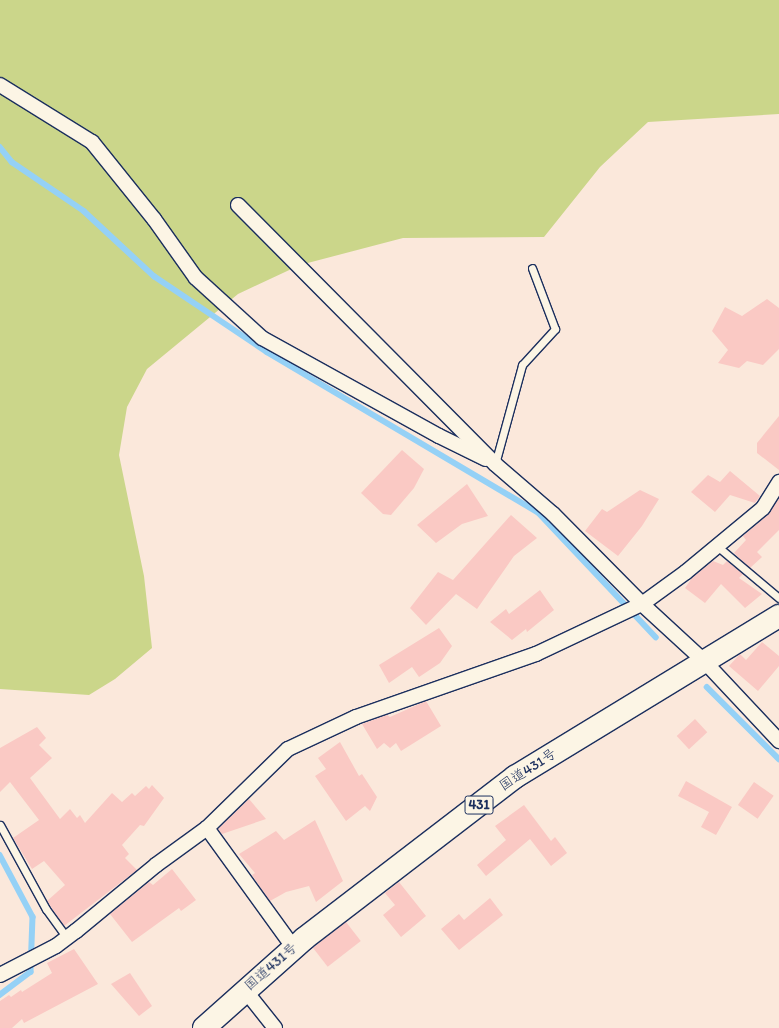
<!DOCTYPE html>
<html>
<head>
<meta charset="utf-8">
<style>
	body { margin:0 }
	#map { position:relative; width:779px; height:1028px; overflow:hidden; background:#fbe8db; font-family:Itim,"Klee One",sans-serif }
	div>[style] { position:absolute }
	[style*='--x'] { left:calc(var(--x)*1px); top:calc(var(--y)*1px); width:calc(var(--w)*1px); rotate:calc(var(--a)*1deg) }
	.green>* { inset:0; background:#cbd68a }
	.stream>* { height:5.5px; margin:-2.75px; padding:0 2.75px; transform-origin:2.75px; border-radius:2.75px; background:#95d1f6 }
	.building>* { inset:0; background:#fac9c4; transform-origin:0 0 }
	.roads { filter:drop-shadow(1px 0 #1b2f5e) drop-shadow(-1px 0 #1b2f5e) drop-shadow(0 1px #1b2f5e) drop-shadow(0 -1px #1b2f5e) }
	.service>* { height:7px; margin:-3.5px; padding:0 3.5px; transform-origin:3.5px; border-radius:3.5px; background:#fcf5e5 }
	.minor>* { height:14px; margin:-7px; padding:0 7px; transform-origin:7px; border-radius:7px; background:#fcf5e5 }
	.trunk>* { height:22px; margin:-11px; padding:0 11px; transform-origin:11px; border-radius:11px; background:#fcf5e5 }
	span { translate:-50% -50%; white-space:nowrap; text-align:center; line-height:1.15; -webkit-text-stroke:3px #fcf5e5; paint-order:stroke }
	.shield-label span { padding:1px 3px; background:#fcf5e5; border:1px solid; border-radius:3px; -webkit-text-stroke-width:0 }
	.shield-label { font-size:13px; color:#1b2f5e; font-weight:700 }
	.street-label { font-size:14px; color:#1b2f5e }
</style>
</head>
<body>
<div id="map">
	<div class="green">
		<i style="clip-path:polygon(0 0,779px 0,779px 114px,648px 122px,600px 167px,544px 237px,403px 238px,300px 265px,238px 294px,147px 369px,127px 407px,119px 455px,144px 576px,152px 648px,115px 679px,89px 695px,0 689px)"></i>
	</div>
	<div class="stream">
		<i style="--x:0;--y:147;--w:19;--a:51"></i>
		<i style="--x:12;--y:162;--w:87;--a:34.2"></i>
		<i style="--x:84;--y:211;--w:96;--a:42.9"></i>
		<i style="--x:154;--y:276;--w:136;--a:33.9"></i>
		<i style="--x:267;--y:352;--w:315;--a:30.6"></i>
		<i style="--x:538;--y:512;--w:172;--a:46.7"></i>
		<i style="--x:707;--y:687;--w:102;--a:45"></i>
		<i style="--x:0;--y:855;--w:70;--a:62"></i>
		<i style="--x:33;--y:917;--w:55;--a:92.1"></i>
		<i style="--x:31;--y:972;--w:39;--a:143"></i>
	</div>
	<div class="building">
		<i style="clip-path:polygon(767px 299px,779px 308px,779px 349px,763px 365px,747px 361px,739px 368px,718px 363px,728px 350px,712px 331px,725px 307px,742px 316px)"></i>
		<i style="clip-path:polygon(779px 416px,779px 470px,757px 453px,757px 443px)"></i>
		<i style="clip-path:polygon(402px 450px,424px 469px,414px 488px,391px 515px,383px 514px,361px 493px)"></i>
		<i style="clip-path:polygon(730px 471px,760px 496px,755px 503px,730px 495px,715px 512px,691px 492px,708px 475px,720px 482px)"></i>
		<i style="clip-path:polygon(467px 484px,488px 516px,462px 524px,436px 543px,417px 525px)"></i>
		<i style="clip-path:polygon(640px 490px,659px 499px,642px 526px,618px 556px,585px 531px,602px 509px,607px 512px)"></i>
		<i style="clip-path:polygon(779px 498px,779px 530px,757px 552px,762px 557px,750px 568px,734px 553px,746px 540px,743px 536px,769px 514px)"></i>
		<i style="clip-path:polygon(511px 515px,537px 538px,514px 556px,477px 609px,456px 594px,426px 625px,410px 608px,438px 572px,453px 580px)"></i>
		<i style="clip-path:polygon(713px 561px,723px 565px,727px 561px,743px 574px,739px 578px,762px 594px,745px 608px,721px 584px,705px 603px,685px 588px,692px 578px)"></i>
		<i style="clip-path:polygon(540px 590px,554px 610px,527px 632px,526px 629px,512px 640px,490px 622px,506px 609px,509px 614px)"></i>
		<i style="clip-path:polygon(439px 628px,452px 646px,440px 663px,419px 677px,412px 667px,389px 683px,379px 665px)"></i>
		<i style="clip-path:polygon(762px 642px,779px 656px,779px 666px,758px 691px,729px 666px,740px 654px,746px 660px)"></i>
		<i style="clip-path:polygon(426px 701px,441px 726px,401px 751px,396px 743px,390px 748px,384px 743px,377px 749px,362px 724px,387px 715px,390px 717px)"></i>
		<i style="left:695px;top:719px;width:18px;height:25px;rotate:47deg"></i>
		<i style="clip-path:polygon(37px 727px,46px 738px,39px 745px,52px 758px,30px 778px,60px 819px,70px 809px,77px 818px,80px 815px,85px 823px,112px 793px,122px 802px,132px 793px,135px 796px,146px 786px,149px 789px,152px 785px,164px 798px,144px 826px,140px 825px,122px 845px,129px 854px,125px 858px,137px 870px,64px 926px,47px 901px,65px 885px,44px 861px,32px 869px,13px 838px,39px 820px,10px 782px,0 792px,0 748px)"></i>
		<i style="clip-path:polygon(340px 742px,359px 776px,362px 774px,377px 797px,370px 811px,365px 806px,346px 821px,315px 776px,326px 769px,318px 758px)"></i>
		<i style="clip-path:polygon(686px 781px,732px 807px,716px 835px,701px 827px,709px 812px,678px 796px)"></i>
		<i style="left:754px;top:782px;width:24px;height:28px;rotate:35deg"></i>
		<i style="clip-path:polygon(249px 799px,266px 819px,222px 834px,218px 829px)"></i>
		<i style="clip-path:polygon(524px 805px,551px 841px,555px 837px,567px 853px,551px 866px,530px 839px,486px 876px,477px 865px,506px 840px,495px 826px)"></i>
		<i style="clip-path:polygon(315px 820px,343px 881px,316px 902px,309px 886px,286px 892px,270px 901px,252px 875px,255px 873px,239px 854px,276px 831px,284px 840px)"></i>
		<i style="clip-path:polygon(172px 869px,196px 900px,181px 911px,179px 908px,132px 942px,110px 914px,149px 882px,153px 885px)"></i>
		<i style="clip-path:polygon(399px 882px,426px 916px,401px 937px,383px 915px,395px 905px,385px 893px)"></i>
		<i style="clip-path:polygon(490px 898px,503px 915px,459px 950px,441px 929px,459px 914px,464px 920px)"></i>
		<i style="left:346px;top:922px;width:24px;height:42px;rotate:52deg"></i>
		<i style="clip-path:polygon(74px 949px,98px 984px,24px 1023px,22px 1019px,12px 1028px,0 1028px,0 1001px,9px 995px,11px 997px,21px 990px,22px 992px,52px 973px,47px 963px)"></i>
		<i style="clip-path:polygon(130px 973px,152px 1006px,139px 1016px,111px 984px)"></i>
	</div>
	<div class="roads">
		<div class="service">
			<i style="--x:495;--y:464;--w:103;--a:-74.7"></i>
			<i style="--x:522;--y:365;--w:49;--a:-47.5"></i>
			<i style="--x:555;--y:329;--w:65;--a:-110.7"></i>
			<i style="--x:717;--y:546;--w:81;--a:40"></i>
			<i style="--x:0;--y:825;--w:96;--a:61.3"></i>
			<i style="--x:46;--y:909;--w:36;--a:54"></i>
		</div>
		<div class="minor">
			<i style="--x:0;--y:85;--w:108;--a:31.8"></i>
			<i style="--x:92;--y:142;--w:99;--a:51.2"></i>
			<i style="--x:154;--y:219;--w:72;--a:54.6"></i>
			<i style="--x:196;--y:278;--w:89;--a:42.3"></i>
			<i style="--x:262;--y:338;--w:202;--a:29"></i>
			<i style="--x:439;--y:436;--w:52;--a:26.1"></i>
			<i style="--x:238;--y:205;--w:365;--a:45.2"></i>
			<i style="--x:495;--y:464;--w:77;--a:40.8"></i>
			<i style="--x:553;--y:514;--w:127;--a:45.3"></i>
			<i style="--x:642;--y:604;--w:84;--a:42.6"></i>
			<i style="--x:704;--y:661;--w:110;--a:46.8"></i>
			<i style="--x:207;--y:828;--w:147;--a:54.1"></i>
			<i style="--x:0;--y:975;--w:63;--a:-27.4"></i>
			<i style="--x:56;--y:946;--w:25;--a:-37"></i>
			<i style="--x:76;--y:931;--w:104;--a:-39.5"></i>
			<i style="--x:156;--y:865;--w:63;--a:-36"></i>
			<i style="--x:207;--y:828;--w:113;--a:-44.3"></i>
			<i style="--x:288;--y:749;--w:75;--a:-25.2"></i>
			<i style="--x:356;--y:717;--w:191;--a:-19.3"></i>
			<i style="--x:536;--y:654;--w:117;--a:-25.3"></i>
			<i style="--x:642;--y:604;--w:54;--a:-36"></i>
			<i style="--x:686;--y:572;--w:100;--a:-39.7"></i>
			<i style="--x:763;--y:508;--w:31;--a:-58"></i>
			<i style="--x:244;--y:989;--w:50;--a:51.5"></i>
		</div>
		<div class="trunk">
			<i style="--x:204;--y:1028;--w:135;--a:-41.7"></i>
			<i style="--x:305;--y:938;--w:265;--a:-37.5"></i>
			<i style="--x:515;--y:777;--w:309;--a:-31.4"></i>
		</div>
	</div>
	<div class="shield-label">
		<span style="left:479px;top:805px">431</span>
	</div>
	<div class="street-label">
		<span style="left:528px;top:770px;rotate:-33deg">国道431号</span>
		<span style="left:271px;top:967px;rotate:-41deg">国道431号</span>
	</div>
</div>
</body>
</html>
